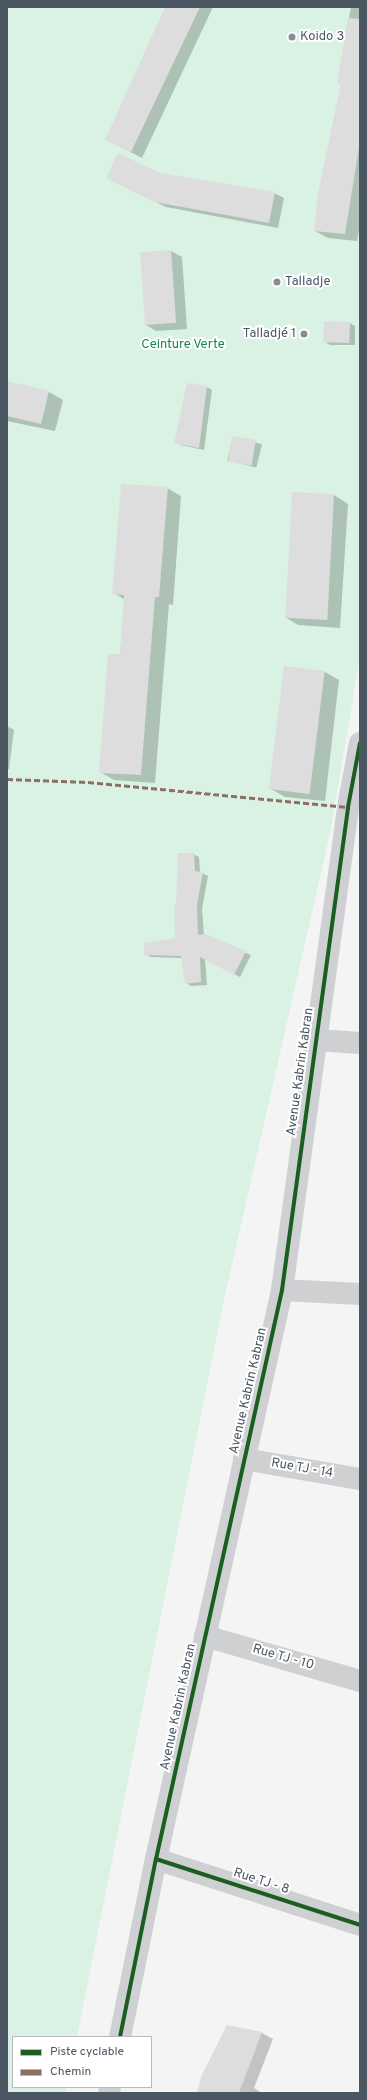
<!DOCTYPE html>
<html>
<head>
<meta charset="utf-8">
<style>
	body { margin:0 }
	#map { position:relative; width:367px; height:2100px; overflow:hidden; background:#f4f4f4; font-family:Overpass,sans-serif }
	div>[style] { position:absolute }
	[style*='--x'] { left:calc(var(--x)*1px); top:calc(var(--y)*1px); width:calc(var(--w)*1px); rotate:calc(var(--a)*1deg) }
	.green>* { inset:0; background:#d9f2e3 }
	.shadow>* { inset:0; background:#0003; transform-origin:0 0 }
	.building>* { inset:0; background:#ddddde; transform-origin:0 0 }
	.street>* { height:22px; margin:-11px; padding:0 11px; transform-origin:11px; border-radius:11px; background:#ced0d2 }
	.secondary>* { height:22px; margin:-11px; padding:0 11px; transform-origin:11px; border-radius:11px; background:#ced0d4 }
	.quiet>* { height:3px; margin-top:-1.5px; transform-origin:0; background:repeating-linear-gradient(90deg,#8d6e63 0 6px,transparent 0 9px) }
	.cycleway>* { height:4px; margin:-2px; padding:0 2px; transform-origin:2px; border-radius:2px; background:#1b5e20 }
	.dots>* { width:11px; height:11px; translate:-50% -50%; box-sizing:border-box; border:2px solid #fff; border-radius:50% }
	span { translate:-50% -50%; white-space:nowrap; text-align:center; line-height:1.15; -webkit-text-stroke:4px #fff; paint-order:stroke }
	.poi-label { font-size:13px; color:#4a5661 }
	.left { translate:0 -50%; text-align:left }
	.right { translate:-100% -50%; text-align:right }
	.park-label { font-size:13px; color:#17864f }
	.street-label { font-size:13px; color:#4a5661 }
	.frame { position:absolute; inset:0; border:8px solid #4a5661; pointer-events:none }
	.legend { position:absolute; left:12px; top:2036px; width:140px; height:52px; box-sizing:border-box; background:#fff; border:1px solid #b7bbc0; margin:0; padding:5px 7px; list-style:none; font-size:12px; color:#4a5661 }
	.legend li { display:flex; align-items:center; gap:8px; height:20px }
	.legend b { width:20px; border:1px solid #b7bbc0 }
</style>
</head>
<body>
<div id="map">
	<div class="green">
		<i style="clip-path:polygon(7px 7px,360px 7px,360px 658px,330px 833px,225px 1295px,77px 2037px,13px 2037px,13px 2087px,67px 2087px,66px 2093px,7px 2093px)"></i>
	</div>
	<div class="shadow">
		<i style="clip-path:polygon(167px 7px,213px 7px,142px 158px,107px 140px)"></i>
		<i style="clip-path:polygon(351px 7px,360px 7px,360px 224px,357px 241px,328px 238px,315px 231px,341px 84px,338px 82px)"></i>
		<i style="clip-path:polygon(160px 174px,274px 193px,284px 198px,278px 228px,166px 207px,107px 178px)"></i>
		<i style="clip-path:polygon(171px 251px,182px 257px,187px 329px,156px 331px,146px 325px,141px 253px)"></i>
		<i style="clip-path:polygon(350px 323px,355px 326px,355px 345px,330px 345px,324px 341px)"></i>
		<i style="clip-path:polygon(7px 382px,49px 392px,63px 400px,55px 431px,7px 421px)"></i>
		<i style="clip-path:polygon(207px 387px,212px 390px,204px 450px,181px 445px,176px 442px)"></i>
		<i style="left:233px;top:437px;width:30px;height:24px;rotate:14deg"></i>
		<i style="clip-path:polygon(167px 488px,181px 496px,173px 605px,169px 604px,155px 783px,114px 780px,100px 772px,120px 655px,125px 600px,114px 593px)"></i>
		<i style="clip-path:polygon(334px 495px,348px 504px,340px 628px,298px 625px,285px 617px)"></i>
		<i style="clip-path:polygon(285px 667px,325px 672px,339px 680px,325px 801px,285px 797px,271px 789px)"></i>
		<i style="clip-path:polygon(7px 726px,14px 730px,9px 769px,7px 769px)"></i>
		<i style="clip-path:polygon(193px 854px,199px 857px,200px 872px,208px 876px,202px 909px,204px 935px,251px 955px,240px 977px,205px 959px,207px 985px,191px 986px,186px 983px,182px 958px,151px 957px,145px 954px,176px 939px,177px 906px)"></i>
		<i style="clip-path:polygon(227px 2026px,262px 2033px,273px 2039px,254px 2088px,262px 2093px,198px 2093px)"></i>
	</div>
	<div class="building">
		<i style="clip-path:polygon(165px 7px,200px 7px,131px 152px,105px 140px)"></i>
		<i style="clip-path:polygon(348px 18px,360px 19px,360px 142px,345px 234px,314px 231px,318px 194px,341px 83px,337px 83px)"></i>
		<i style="clip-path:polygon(118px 153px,160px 173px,275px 192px,269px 223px,155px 202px,106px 178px)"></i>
		<i style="left:171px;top:250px;width:73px;height:31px;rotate:86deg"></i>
		<i style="left:324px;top:321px;width:26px;height:21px;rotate:2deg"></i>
		<i style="clip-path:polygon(7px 381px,49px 391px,41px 424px,7px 416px)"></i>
		<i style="clip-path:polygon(187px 383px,207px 386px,199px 448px,174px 443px)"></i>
		<i style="left:232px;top:436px;width:24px;height:26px;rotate:9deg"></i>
		<i style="clip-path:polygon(121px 484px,168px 487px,159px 597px,155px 597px,141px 775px,99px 773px,108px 654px,120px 654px,124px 595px,112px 594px)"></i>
		<i style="left:292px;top:492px;width:42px;height:126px;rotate:3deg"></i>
		<i style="left:284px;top:666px;width:41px;height:124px;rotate:7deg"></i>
		<i style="clip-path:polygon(178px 853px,194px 853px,195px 871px,203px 872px,197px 905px,198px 935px,205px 934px,246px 951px,234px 975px,200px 957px,201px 982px,185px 984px,181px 956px,144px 955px,144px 943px,175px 938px,174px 904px,176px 905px)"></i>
		<i style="clip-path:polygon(227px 2025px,262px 2032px,239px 2093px,197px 2093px,201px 2077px)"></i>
	</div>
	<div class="street">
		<i style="--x:316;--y:1040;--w:44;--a:3.9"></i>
		<i style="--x:282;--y:1290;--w:78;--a:2.9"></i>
		<i style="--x:244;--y:1459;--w:118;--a:9.8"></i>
		<i style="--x:205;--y:1636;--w:161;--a:16.2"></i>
		<i style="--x:156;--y:1859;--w:214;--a:17.9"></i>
	</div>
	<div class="secondary">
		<i style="--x:120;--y:2037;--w:182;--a:-78.6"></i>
		<i style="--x:156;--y:1859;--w:583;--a:-77.51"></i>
		<i style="--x:282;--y:1290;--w:487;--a:-82.2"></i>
		<i style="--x:348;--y:807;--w:65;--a:-79.4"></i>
		<i style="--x:109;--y:2093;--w:6;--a:-81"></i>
	</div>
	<div class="quiet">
		<i style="--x:7;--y:779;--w:81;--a:2.1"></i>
		<i style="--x:88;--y:782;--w:261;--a:5.5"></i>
	</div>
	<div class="cycleway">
		<i style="--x:156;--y:1859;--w:214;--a:17.9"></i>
		<i style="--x:120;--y:2037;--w:182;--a:-78.6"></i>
		<i style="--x:156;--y:1859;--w:583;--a:-77.51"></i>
		<i style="--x:282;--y:1290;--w:487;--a:-82.2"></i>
		<i style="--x:348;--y:807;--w:65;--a:-79.4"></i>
	</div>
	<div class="dots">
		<i style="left:292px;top:37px;background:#868d94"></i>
		<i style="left:277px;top:282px;background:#868d94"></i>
		<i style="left:304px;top:334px;background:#868d94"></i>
	</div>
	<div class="poi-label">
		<span class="left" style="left:300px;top:37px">Koido 3</span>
		<span class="left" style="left:285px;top:282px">Talladje</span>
		<span class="right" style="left:296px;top:334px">Talladjé 1</span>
	</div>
	<div class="park-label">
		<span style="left:183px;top:345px">Ceinture Verte</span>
	</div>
	<div class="street-label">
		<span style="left:301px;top:1072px;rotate:-82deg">Avenue Kabrin Kabran</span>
		<span style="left:249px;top:1391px;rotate:-77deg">Avenue Kabrin Kabran</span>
		<span style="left:302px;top:1469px;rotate:10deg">Rue TJ - 14</span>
		<span style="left:283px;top:1658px;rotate:16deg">Rue TJ - 10</span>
		<span style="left:179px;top:1707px;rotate:-78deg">Avenue Kabrin Kabran</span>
		<span style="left:261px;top:1882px;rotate:18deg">Rue TJ - 8</span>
	</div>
	<div class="frame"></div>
	<ul class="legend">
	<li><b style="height:5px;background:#1b5e20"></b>Piste cyclable</li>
	<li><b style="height:5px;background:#8d6e63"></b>Chemin</li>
	</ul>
</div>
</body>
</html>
